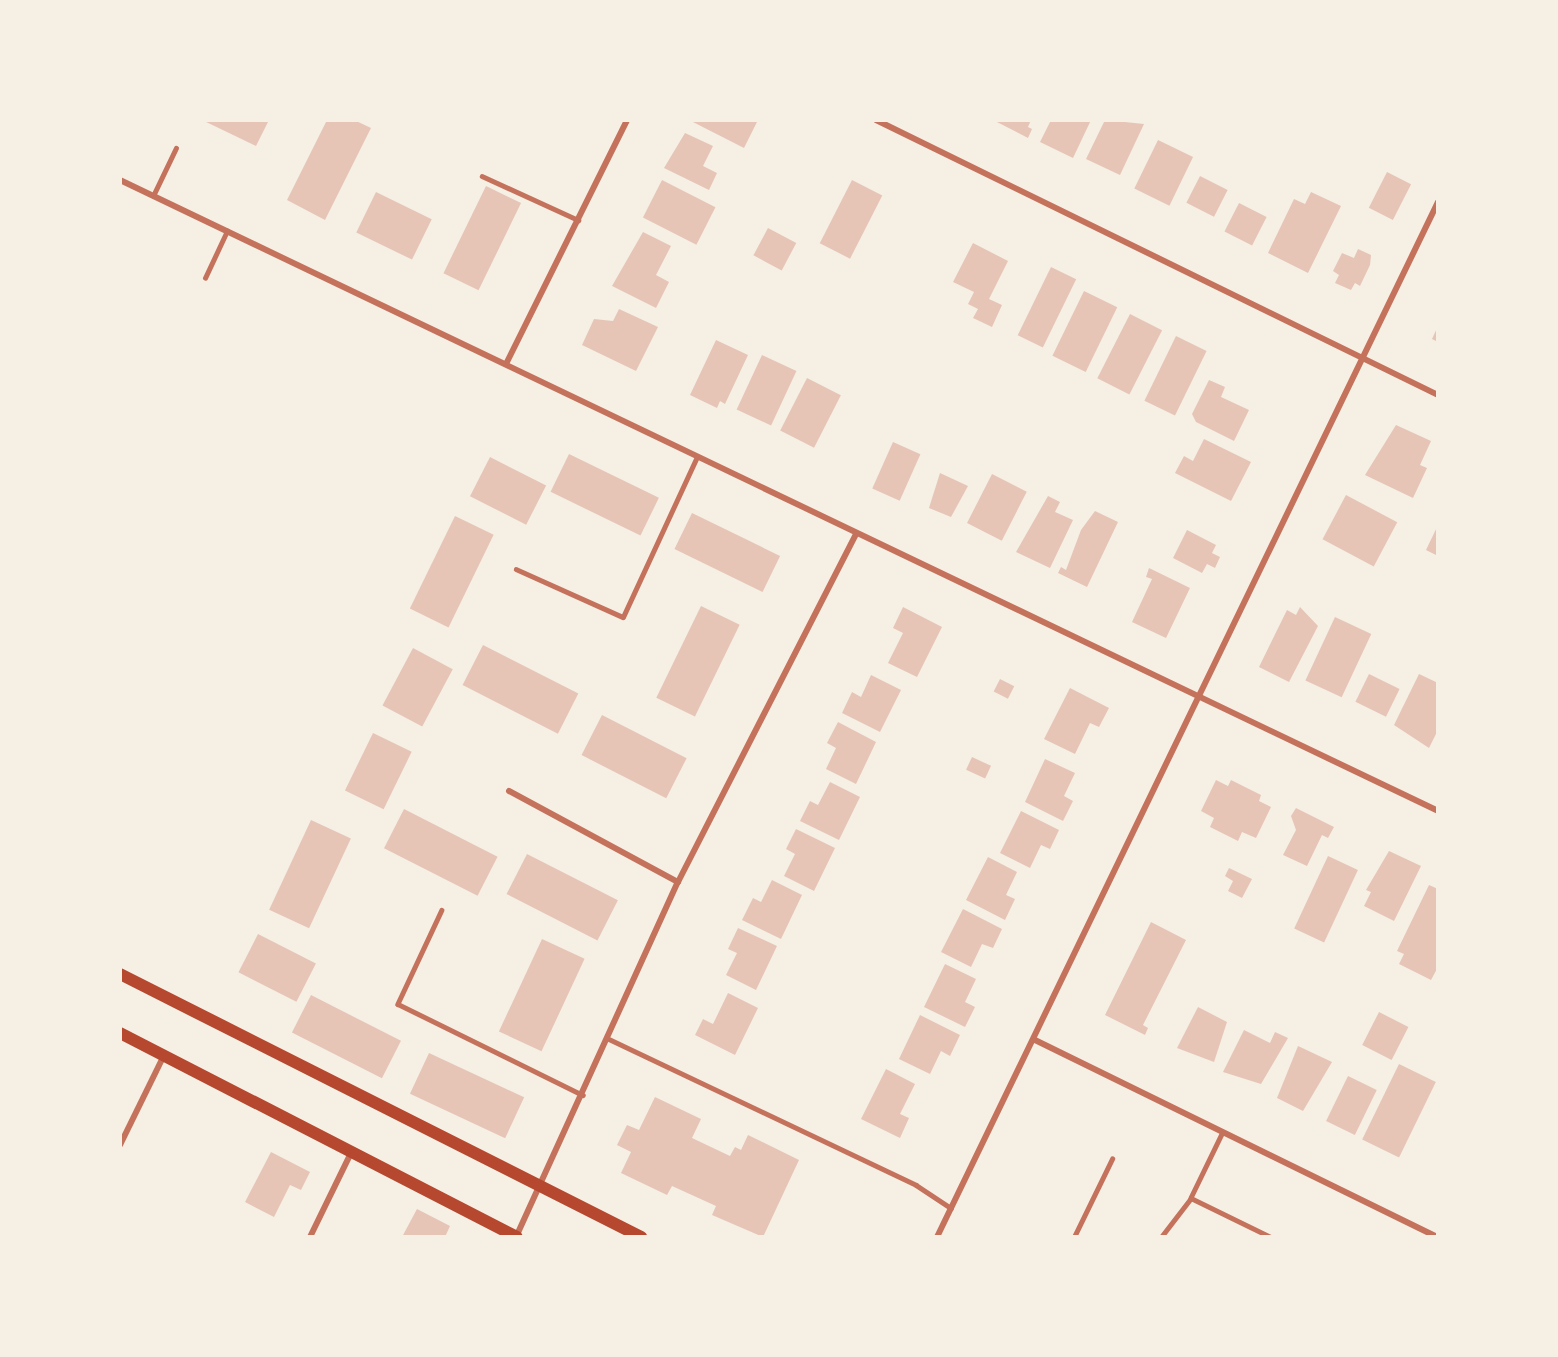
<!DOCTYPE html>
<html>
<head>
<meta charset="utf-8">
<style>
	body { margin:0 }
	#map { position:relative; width:1558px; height:1357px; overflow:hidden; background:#f6efe4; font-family:"PT Sans Narrow",sans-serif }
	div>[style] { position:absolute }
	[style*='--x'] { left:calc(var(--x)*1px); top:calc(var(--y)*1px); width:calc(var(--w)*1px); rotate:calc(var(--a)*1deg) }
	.building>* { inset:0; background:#e6c5b7; transform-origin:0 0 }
	.service>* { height:4.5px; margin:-2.25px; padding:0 2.25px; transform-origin:2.25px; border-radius:2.25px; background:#c5725c }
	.minor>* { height:6px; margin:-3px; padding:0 3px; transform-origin:3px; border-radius:3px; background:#c5725c }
	.secondary>* { height:12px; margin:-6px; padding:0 6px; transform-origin:6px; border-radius:6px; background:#b5482f }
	span { translate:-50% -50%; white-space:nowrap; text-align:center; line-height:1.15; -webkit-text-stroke:6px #f6efe4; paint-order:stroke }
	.frame { position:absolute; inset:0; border:122px solid #f6efe4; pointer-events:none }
</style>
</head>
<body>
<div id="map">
	<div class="building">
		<i style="clip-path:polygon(202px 120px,269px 120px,256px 146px)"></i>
		<i style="clip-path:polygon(327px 120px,354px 120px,371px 128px,325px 220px,287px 200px)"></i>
		<i style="clip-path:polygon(689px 120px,758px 120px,744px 148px)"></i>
		<i style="clip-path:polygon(993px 120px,1031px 120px,1028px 127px,1032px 129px,1028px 138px)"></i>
		<i style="clip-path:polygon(1051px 120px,1091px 120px,1073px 158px,1040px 142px)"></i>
		<i style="clip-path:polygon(1105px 120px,1144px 124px,1120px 175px,1086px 159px)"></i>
		<i style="clip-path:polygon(685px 133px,713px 146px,703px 166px,717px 173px,709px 190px,664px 168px)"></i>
		<i style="left:1158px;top:140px;width:39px;height:54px;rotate:26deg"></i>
		<i style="left:1387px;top:172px;width:27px;height:40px;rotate:27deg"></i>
		<i style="left:1200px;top:176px;width:31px;height:30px;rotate:27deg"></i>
		<i style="left:662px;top:180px;width:60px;height:42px;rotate:27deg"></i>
		<i style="left:852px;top:180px;width:34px;height:71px;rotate:27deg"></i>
		<i style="left:486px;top:186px;width:39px;height:97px;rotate:26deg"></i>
		<i style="left:376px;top:192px;width:62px;height:45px;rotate:26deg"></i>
		<i style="clip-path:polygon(1311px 192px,1341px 206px,1308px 273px,1268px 253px,1294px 199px,1305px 204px)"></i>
		<i style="left:1239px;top:203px;width:31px;height:32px;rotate:27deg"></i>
		<i style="left:768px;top:228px;width:32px;height:31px;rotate:28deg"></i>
		<i style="clip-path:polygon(643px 232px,671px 246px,656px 275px,669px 282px,656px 308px,612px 286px)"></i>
		<i style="clip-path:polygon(973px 243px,1008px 261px,989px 299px,1002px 305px,992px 327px,973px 318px,978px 309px,968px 304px,974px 292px,953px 282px)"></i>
		<i style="clip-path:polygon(1358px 249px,1371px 255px,1370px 265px,1360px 286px,1355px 283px,1351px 290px,1335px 283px,1339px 275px,1333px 271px,1342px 253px,1354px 258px)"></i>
		<i style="left:1051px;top:267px;width:28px;height:76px;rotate:26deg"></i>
		<i style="left:1084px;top:291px;width:37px;height:72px;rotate:26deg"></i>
		<i style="clip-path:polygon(619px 309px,658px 327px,636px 371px,582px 345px,594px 319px,613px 321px)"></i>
		<i style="left:1130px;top:314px;width:36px;height:72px;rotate:27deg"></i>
		<i style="clip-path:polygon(1438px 326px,1438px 342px,1432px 339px)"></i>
		<i style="left:1176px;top:336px;width:34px;height:72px;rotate:26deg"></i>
		<i style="clip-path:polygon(716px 340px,748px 355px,725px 404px,720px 401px,717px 408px,690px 395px)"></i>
		<i style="left:762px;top:355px;width:38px;height:60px;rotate:25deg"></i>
		<i style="left:807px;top:378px;width:38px;height:59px;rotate:27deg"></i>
		<i style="clip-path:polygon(1209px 380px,1225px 387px,1221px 397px,1249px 410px,1234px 441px,1196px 422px,1192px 414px)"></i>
		<i style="clip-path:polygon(1396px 425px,1431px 441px,1420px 465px,1427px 468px,1413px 498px,1365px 475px)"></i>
		<i style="clip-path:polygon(1204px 439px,1251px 462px,1231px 501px,1175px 473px,1184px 456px,1193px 461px)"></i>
		<i style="left:893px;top:442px;width:30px;height:51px;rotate:24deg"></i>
		<i style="left:569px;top:454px;width:100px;height:42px;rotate:26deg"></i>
		<i style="left:490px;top:457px;width:63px;height:44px;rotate:27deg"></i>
		<i style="clip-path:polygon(940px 473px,968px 486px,951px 517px,929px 508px)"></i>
		<i style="left:992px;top:474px;width:39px;height:55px;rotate:27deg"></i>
		<i style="left:1346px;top:495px;width:58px;height:50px;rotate:28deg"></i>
		<i style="clip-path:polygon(1048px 496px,1060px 502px,1055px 512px,1073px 520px,1050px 568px,1016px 552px)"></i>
		<i style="clip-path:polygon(1095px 511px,1118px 522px,1087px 587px,1058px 573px,1061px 567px,1066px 570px,1081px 530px)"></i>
		<i style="left:692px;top:513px;width:98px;height:40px;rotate:26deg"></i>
		<i style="left:455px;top:516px;width:43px;height:103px;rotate:26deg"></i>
		<i style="clip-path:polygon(1438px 525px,1438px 556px,1426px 550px)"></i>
		<i style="clip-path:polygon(1187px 530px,1216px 545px,1212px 553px,1220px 557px,1215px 568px,1207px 564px,1202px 573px,1173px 558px)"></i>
		<i style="clip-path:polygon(1149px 568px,1190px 588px,1166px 638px,1132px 622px,1152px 579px,1146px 577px)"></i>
		<i style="left:701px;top:606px;width:43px;height:102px;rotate:26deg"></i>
		<i style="clip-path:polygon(903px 607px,942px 627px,917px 677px,888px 663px,903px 633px,893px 628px)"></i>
		<i style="clip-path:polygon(1300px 607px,1318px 626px,1289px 682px,1259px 667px,1287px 610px,1296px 615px)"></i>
		<i style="left:1335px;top:617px;width:40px;height:70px;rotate:25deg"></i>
		<i style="left:483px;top:645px;width:107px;height:45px;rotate:27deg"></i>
		<i style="left:413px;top:648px;width:45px;height:65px;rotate:28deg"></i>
		<i style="left:1369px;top:674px;width:34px;height:31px;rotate:26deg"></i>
		<i style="clip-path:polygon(1419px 674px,1438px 683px,1438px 730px,1429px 748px,1394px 725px)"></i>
		<i style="clip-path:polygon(871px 675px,901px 690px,880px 732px,842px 713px,852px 692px,861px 697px)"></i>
		<i style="left:1000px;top:679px;width:16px;height:14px;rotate:27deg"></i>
		<i style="clip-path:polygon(1070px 688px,1109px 708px,1099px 727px,1090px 723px,1075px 754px,1044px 739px)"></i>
		<i style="left:602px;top:715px;width:95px;height:45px;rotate:27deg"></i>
		<i style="clip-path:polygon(838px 722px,876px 742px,856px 784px,826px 769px,836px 748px,827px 743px)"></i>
		<i style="left:373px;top:733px;width:43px;height:64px;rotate:26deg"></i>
		<i style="left:972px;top:757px;width:21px;height:14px;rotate:25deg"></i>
		<i style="clip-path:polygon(1045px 759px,1075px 773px,1064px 796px,1073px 801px,1063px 821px,1025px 802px)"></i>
		<i style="clip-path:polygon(1216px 780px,1228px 786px,1231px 780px,1261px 795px,1259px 801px,1271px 807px,1256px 838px,1242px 832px,1238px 841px,1210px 827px,1214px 818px,1201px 811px)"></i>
		<i style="clip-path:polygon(830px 782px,860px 797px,839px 840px,800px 821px,810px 801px,818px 805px)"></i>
		<i style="clip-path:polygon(1296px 808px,1334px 827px,1328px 838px,1322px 835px,1307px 866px,1283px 855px,1296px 830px,1291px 816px)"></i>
		<i style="left:404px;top:809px;width:105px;height:44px;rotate:27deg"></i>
		<i style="clip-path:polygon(1021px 811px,1059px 830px,1050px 849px,1041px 845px,1030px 868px,1000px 853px)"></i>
		<i style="left:311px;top:820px;width:44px;height:99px;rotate:25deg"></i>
		<i style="clip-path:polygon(796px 829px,835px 848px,814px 891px,784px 876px,795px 854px,786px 849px)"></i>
		<i style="clip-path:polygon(1389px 851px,1421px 866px,1394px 921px,1364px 906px,1371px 892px,1366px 890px)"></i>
		<i style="left:527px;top:854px;width:102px;height:45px;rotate:27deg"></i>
		<i style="left:1328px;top:856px;width:33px;height:80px;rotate:25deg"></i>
		<i style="clip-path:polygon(988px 857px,1017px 872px,1006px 895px,1015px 899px,1005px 920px,966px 900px)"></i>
		<i style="clip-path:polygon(1229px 868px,1252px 879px,1242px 898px,1228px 891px,1233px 881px,1225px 876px)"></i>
		<i style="clip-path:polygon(772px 880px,802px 895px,781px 939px,742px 920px,753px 898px,761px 902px)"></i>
		<i style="clip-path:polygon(1429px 885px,1438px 889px,1438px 967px,1431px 980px,1399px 964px,1404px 954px,1397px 951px)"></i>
		<i style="clip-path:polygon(963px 909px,1002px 929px,993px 948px,982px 944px,971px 967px,941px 952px)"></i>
		<i style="clip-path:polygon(1151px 922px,1186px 940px,1143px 1025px,1148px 1028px,1145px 1035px,1105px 1015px)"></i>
		<i style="clip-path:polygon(738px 928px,777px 946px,756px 990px,726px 975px,737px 953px,728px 949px)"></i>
		<i style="left:258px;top:934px;width:65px;height:43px;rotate:27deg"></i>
		<i style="left:542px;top:939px;width:47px;height:102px;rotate:25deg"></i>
		<i style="clip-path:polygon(945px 964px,976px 979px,965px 1002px,975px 1007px,965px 1027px,924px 1007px)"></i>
		<i style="clip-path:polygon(728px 993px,758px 1008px,735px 1055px,695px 1035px,703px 1019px,713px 1024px)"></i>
		<i style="left:311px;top:995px;width:101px;height:42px;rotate:27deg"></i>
		<i style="clip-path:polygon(1198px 1007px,1227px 1022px,1214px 1062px,1177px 1048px)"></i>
		<i style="left:1379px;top:1012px;width:33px;height:37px;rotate:27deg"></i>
		<i style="clip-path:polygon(920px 1015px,960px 1035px,950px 1056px,941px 1051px,930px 1074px,899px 1059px)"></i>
		<i style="clip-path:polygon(1244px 1030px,1270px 1043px,1275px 1032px,1288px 1038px,1261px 1084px,1223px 1072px)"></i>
		<i style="clip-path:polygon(1298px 1046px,1332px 1062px,1303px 1111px,1277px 1098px)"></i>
		<i style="left:429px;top:1053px;width:105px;height:45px;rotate:25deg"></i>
		<i style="left:1399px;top:1064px;width:41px;height:84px;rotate:26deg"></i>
		<i style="clip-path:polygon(886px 1069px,915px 1084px,900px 1114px,909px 1118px,900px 1138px,861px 1119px)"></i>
		<i style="left:1348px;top:1076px;width:32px;height:50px;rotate:26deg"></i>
		<i style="clip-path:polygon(655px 1097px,701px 1119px,692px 1138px,730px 1156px,735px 1147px,741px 1150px,748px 1135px,799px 1160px,763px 1237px,712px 1215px,716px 1206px,672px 1186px,667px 1195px,621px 1173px,631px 1152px,617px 1145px,627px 1125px,639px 1130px)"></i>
		<i style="clip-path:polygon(271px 1152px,310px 1172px,301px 1190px,290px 1185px,274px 1217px,245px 1202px)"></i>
		<i style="clip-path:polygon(417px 1209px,450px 1226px,445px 1237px,402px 1237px)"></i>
	</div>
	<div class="service">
		<i style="--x:482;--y:176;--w:106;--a:24.6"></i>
		<i style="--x:153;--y:196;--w:53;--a:-64.4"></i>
		<i style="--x:205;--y:278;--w:52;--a:-64.9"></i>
		<i style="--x:516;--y:569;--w:117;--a:24.2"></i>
		<i style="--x:623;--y:617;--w:176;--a:-65.2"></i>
		<i style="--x:442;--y:910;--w:104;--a:115.1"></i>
		<i style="--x:398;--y:1004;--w:206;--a:26.2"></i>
		<i style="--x:609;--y:1039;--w:340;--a:25.4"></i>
		<i style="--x:916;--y:1185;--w:42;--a:33.3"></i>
		<i style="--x:1223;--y:1132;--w:73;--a:115.9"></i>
		<i style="--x:1191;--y:1198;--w:89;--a:26"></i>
		<i style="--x:1074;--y:1237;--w:87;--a:-64"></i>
		<i style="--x:1161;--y:1237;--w:49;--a:-52.4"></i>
	</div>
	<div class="minor">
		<i style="--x:876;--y:120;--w:626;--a:26.07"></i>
		<i style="--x:120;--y:180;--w:1461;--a:25.58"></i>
		<i style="--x:506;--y:364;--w:272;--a:-63.6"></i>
		<i style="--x:509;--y:791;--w:192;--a:28.3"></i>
		<i style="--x:1035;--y:1040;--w:449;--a:26.1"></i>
		<i style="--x:120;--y:1145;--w:100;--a:-63.9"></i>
		<i style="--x:310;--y:1237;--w:93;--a:-64"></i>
		<i style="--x:516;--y:1237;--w:390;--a:-65.5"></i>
		<i style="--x:678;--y:882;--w:391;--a:-62.9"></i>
		<i style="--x:937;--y:1237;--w:1150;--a:-64.17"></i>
	</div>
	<div class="secondary">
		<i style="--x:120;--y:974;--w:584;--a:26.78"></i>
		<i style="--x:120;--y:1033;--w:446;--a:27.2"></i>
	</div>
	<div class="frame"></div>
</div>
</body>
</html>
